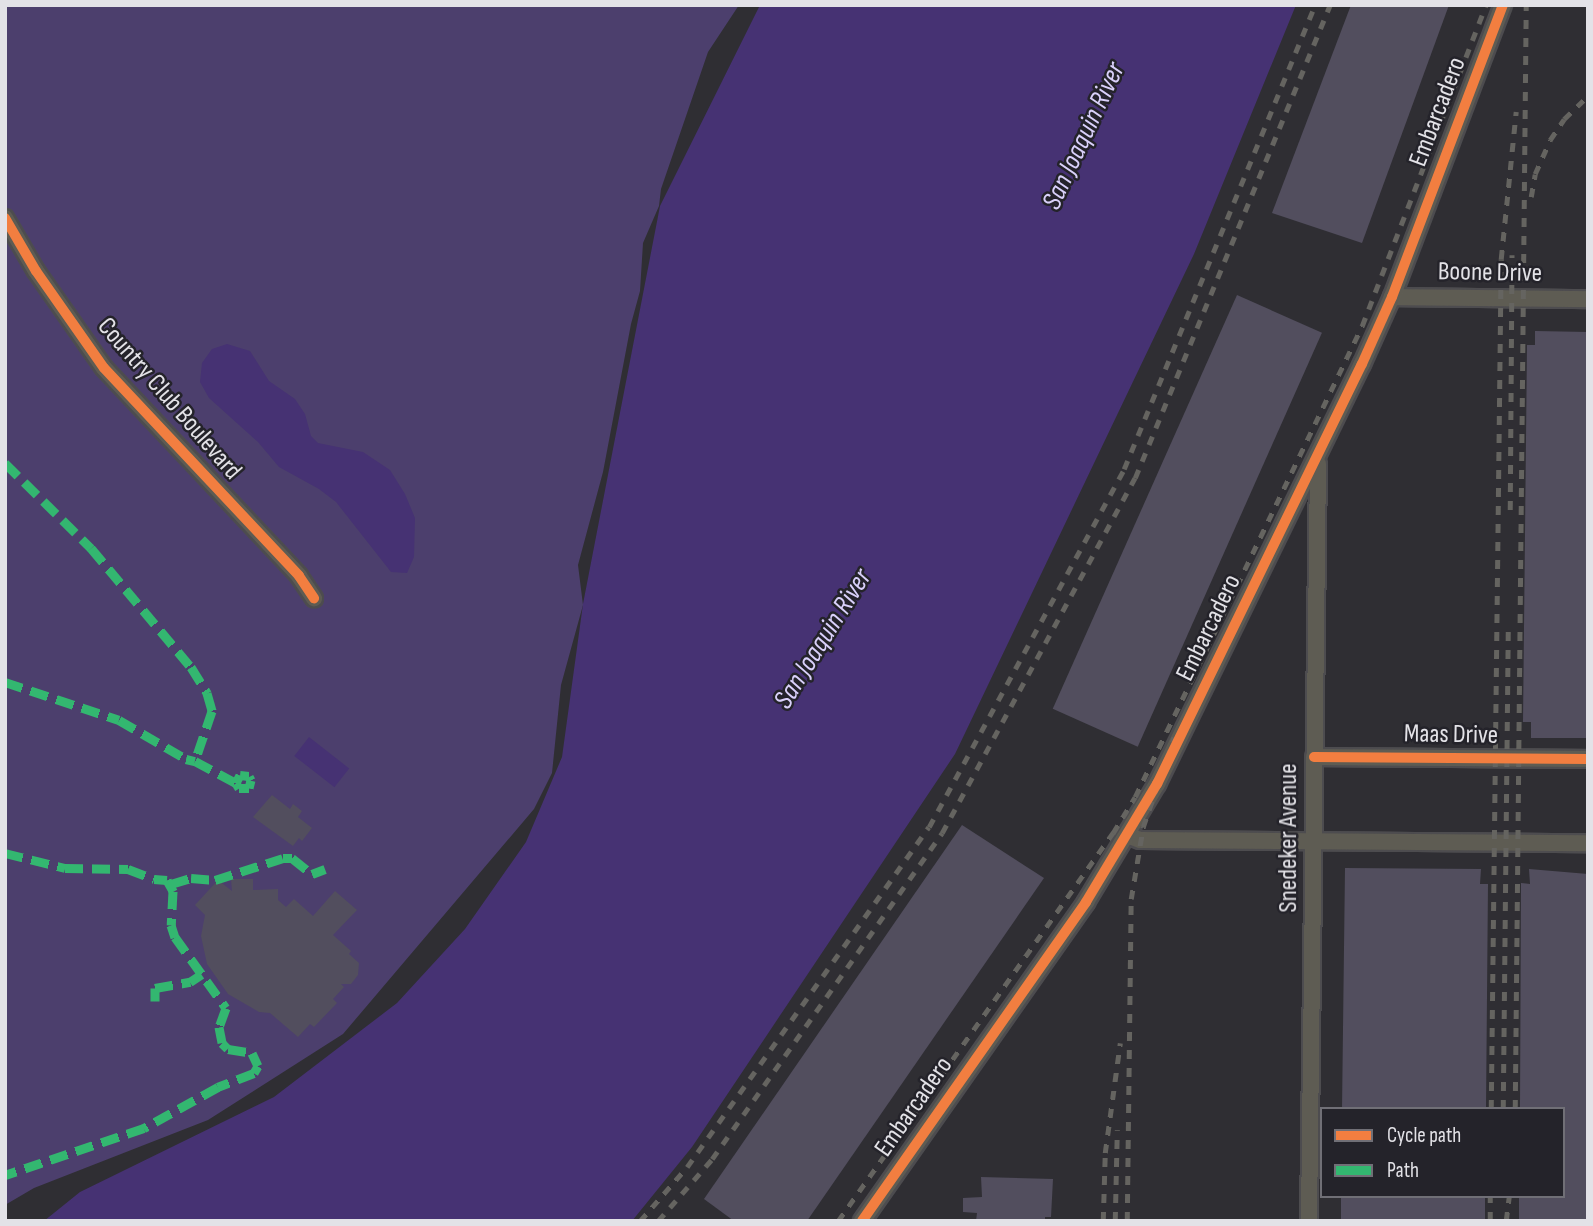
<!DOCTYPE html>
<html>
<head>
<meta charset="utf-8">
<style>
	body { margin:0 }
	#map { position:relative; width:1593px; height:1226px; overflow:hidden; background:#2f2e33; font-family:"Sofia Sans Condensed",sans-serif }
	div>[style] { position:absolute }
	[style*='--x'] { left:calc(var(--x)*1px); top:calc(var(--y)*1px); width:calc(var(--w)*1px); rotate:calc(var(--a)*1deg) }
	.green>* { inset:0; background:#4c3f6d }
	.water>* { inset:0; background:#463273; transform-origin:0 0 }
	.building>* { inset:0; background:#524e5e; transform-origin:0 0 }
	.roads { filter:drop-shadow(2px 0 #4d4c4f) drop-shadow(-2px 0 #4d4c4f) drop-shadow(0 2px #4d4c4f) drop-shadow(0 -2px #4d4c4f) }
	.minor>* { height:16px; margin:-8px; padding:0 8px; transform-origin:8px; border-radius:8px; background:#5e5c53 }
	.rail>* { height:4.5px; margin-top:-2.25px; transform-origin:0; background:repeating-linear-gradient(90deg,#656460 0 9px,transparent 0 18px) }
	.quiet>* { height:9px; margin-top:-4.5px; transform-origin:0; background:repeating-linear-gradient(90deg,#33b770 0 18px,transparent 0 27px) }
	.cycleway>* { height:10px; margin:-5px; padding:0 5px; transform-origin:5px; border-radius:5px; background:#f27e40 }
	span { translate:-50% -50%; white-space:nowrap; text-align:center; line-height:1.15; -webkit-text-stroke:5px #24232a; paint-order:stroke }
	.street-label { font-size:26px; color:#e3e2e7 }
	.water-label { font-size:28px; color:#d9d0fa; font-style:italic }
	.frame { position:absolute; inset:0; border:7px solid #e3e2e7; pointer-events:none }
	.legend { position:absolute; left:1320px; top:1107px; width:245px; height:91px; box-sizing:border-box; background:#24232a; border:2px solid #706f76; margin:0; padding:9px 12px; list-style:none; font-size:21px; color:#e3e2e7 }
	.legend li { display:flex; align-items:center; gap:14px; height:35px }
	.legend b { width:35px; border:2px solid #706f76 }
</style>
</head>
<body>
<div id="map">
	<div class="green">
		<i style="clip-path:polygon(5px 5px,739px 5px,708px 52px,661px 189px,659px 206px,643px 243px,640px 291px,631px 324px,603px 472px,578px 565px,583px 605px,561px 685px,552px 773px,534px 809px,343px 1034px,208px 1120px,34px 1188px,5px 1205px)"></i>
	</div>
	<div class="water">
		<i style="clip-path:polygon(760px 5px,1296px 5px,1194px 254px,955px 754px,692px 1147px,632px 1221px,44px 1221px,80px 1192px,274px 1097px,397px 1003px,465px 929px,526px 842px,562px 757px,583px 604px,660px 206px)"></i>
		<i style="clip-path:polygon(227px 344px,250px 351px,269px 381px,295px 399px,305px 414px,311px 436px,318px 443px,363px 452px,390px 470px,405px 494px,415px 518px,414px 557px,407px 573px,391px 572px,336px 502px,319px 489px,279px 467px,258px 442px,209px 398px,200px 382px,202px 363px,212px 349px)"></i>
		<i style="left:309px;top:737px;width:51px;height:24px;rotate:38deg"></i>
	</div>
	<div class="building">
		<i style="clip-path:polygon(1351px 5px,1449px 5px,1362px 243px,1272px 213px)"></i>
		<i style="left:1237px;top:295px;width:93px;height:453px;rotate:24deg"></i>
		<i style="clip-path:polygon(1535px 331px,1588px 332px,1588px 738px,1531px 738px,1531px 722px,1523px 722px,1527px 345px,1535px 345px)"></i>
		<i style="clip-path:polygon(272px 795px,290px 809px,293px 804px,302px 811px,298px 817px,312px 828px,302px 841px,299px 838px,293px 846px,253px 817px)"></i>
		<i style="clip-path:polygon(962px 825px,1044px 878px,807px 1221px,734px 1221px,704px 1199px)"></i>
		<i style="clip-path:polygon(1345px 868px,1481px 869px,1480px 884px,1488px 884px,1486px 1109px,1342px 1109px)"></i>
		<i style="clip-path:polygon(1529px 869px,1588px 874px,1588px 1221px,1519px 1221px,1519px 1196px,1563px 1196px,1563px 1109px,1520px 1109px,1521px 883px,1530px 884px)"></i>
		<i style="clip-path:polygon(231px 879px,253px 879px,253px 890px,278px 889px,278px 900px,286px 907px,294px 899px,313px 916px,335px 891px,357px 910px,333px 935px,351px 951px,349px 954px,359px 963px,358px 975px,351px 984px,341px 984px,344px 987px,333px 999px,337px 1003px,314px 1027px,310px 1024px,298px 1037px,270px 1013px,259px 1012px,228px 994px,207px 964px,201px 936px,205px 915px,195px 905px,218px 880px,232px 891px)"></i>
		<i style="clip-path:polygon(981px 1177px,1053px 1179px,1051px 1217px,1045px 1217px,1045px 1221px,976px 1221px,977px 1213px,963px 1212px,963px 1198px,982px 1197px)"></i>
		<i style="left:1341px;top:1196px;width:144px;height:25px"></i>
	</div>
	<div class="roads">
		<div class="minor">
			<i style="--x:5;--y:218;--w:61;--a:59.7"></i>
			<i style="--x:36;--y:271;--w:118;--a:55"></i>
			<i style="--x:104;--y:368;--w:285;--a:46.8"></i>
			<i style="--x:299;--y:576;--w:27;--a:56"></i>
			<i style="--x:1392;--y:297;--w:196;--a:0.6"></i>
			<i style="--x:1314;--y:757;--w:274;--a:0.4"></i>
			<i style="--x:1127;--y:835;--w:14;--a:21"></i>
			<i style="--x:1140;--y:840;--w:448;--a:0.4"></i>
			<i style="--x:862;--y:1221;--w:390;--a:-54.9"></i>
			<i style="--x:1086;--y:902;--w:138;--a:-59"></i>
			<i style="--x:1157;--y:784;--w:467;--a:-64"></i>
			<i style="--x:1362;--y:364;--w:73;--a:-65.9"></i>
			<i style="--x:1392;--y:297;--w:312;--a:-69.2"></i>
			<i style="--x:1309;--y:1221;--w:757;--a:-89.32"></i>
		</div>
	</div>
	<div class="rail">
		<i style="--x:1531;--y:197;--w:23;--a:-80"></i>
		<i style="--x:1535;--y:174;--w:37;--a:-66"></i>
		<i style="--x:1550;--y:140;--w:25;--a:-56"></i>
		<i style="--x:1564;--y:119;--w:33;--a:-44"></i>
		<i style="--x:1510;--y:510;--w:255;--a:-89.6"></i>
		<i style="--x:1491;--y:1109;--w:850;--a:-89.33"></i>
		<i style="--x:1501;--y:259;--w:148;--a:-84.2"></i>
		<i style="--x:1503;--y:1109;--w:480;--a:-89.4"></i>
		<i style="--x:1515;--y:1109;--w:1104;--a:-89.43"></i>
		<i style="--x:640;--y:1221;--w:72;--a:-49"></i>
		<i style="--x:687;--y:1167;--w:417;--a:-54.6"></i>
		<i style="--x:929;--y:827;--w:408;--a:-61.4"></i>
		<i style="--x:1124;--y:469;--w:502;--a:-67.63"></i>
		<i style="--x:658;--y:1221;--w:82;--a:-48.9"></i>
		<i style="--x:712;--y:1159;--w:399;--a:-54.8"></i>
		<i style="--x:942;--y:833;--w:404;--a:-61.5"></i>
		<i style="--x:1135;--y:478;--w:512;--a:-67.6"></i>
		<i style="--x:838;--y:1221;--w:476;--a:-54.7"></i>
		<i style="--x:1113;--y:833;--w:42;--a:-58.6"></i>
		<i style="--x:1135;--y:797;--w:523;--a:-64.27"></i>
		<i style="--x:1362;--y:326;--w:344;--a:-68.9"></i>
		<i style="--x:1103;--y:1221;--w:68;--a:-88.3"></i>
		<i style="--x:1105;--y:1153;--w:111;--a:-82.2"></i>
		<i style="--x:1115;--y:1221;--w:91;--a:-88.7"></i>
		<i style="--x:1127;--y:1221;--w:322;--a:-89.3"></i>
		<i style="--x:1131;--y:899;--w:73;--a:-80.5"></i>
		<i style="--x:1143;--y:827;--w:95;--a:-71"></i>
		<i style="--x:1490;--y:1221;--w:25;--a:-90"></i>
		<i style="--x:1506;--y:1221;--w:25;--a:-83"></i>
	</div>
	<div class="quiet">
		<i style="--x:5;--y:463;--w:121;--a:44.7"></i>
		<i style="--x:91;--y:548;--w:155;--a:50"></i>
		<i style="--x:191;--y:667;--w:31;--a:58"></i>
		<i style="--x:207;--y:693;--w:19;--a:74"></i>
		<i style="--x:212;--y:711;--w:53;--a:108.8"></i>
		<i style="--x:195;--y:761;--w:47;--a:28.2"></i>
		<i style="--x:236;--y:783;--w:6;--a:59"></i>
		<i style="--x:239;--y:788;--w:10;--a:0"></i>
		<i style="--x:249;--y:788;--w:8;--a:-76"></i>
		<i style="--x:251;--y:780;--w:4;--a:-117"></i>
		<i style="--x:249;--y:776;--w:9;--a:-174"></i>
		<i style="--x:240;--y:775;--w:9;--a:117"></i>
		<i style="--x:5;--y:682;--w:120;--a:18.4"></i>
		<i style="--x:119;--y:720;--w:78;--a:30.2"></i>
		<i style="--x:186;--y:759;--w:9;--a:13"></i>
		<i style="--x:5;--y:853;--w:62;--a:14"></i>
		<i style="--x:65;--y:868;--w:63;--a:0.9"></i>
		<i style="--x:128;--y:869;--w:28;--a:21"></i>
		<i style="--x:154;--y:879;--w:13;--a:4"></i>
		<i style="--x:167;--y:880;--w:13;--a:61"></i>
		<i style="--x:173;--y:891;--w:34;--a:93"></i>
		<i style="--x:171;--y:925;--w:13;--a:72"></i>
		<i style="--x:175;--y:937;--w:87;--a:54.3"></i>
		<i style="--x:226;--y:1008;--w:20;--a:110"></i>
		<i style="--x:219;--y:1027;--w:16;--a:79"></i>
		<i style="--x:222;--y:1043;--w:8;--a:45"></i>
		<i style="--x:228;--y:1049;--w:24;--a:9"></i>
		<i style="--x:252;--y:1053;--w:14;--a:65"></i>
		<i style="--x:258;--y:1066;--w:8;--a:120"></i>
		<i style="--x:254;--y:1073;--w:39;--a:159"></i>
		<i style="--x:218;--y:1087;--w:85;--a:151"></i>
		<i style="--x:144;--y:1128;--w:147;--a:161.3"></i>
		<i style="--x:171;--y:884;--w:21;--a:-17"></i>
		<i style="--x:191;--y:878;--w:24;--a:5"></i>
		<i style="--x:215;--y:880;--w:71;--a:-17.9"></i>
		<i style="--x:283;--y:858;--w:9;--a:0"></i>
		<i style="--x:292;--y:858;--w:26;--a:39"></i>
		<i style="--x:312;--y:874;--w:14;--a:-21"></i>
		<i style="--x:155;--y:1001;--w:13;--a:-90"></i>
		<i style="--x:155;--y:988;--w:36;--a:-10"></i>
		<i style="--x:190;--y:982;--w:14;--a:-34"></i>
	</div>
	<div class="cycleway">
		<i style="--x:5;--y:218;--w:61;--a:59.7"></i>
		<i style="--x:36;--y:271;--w:118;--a:55"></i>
		<i style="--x:104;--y:368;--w:285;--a:46.8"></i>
		<i style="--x:299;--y:576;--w:27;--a:56"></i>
		<i style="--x:1314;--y:757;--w:274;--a:0.4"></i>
		<i style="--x:862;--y:1221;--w:390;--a:-54.9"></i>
		<i style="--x:1086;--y:902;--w:138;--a:-59"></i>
		<i style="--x:1157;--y:784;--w:467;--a:-64"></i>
		<i style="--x:1362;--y:364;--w:73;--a:-65.9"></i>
		<i style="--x:1392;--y:297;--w:312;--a:-69.2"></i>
	</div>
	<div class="street-label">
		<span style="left:1438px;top:112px;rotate:-69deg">Embarcadero</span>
		<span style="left:1490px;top:273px;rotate:1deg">Boone Drive</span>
		<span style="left:169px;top:399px;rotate:49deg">Country Club Boulevard</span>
		<span style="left:1209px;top:628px;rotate:-64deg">Embarcadero</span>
		<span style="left:1451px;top:735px;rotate:1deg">Maas Drive</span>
		<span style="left:1289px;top:838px;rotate:-90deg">Snedeker Avenue</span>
		<span style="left:914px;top:1107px;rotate:-55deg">Embarcadero</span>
	</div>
	<div class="water-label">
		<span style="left:1084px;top:136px;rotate:-65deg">San Joaquin River</span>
		<span style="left:823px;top:639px;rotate:-58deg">San Joaquin River</span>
	</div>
	<div class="frame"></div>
	<ul class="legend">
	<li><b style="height:9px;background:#f27e40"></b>Cycle path</li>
	<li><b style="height:9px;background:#33b770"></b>Path</li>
	</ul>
</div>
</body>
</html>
